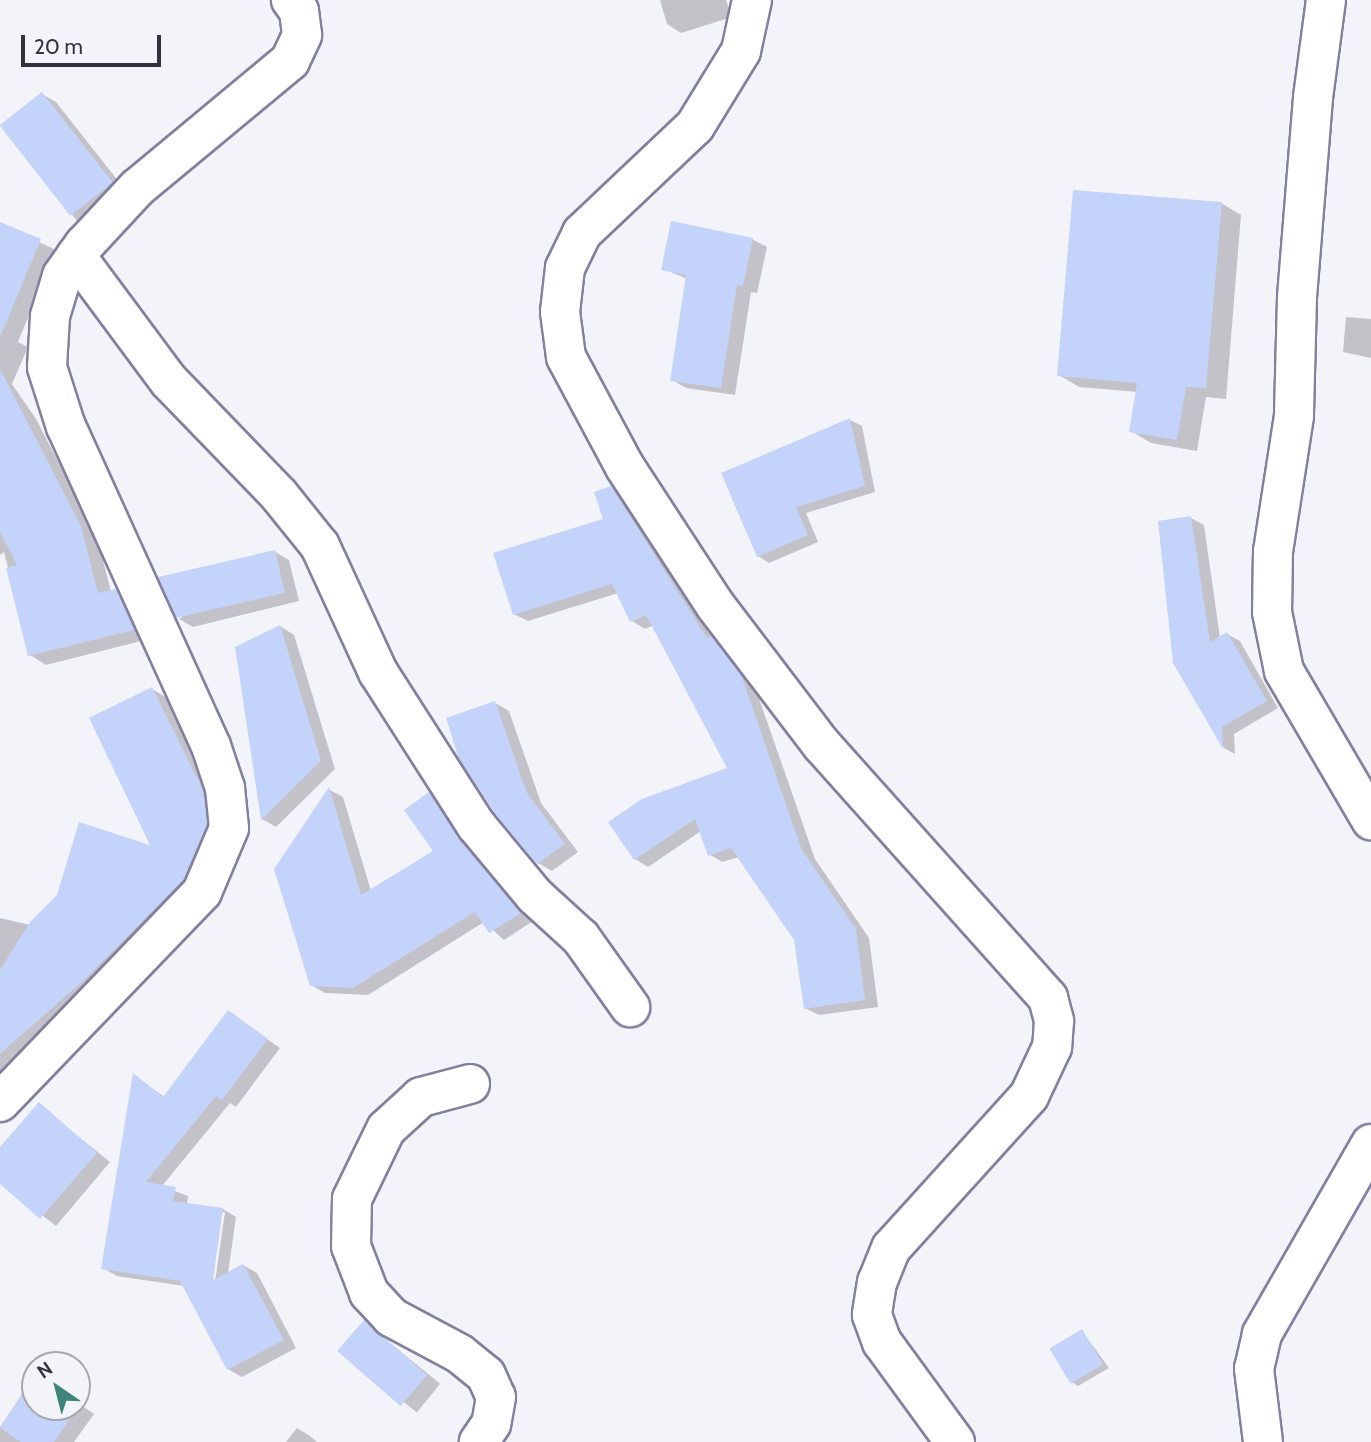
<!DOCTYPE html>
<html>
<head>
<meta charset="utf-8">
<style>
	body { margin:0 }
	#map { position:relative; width:1371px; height:1442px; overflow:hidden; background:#f3f3fa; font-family:Cabin,sans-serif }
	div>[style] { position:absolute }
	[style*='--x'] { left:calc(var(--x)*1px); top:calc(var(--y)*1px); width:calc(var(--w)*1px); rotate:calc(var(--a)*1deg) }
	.shadow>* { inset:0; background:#0003; transform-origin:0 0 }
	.building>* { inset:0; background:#c4d3fa; transform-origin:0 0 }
	.roads { filter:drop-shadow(2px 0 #837f9e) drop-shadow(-2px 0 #837f9e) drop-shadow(0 2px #837f9e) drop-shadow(0 -2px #837f9e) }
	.minor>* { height:38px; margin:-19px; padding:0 19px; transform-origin:19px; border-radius:19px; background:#fff }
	span { translate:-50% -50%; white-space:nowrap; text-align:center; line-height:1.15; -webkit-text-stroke:6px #f3f3fa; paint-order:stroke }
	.north { position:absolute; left:21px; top:1351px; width:70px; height:70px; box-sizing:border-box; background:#f3f3fa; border:2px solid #a6a6af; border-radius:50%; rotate:325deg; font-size:19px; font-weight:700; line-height:28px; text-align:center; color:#33323f }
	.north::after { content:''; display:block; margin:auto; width:24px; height:32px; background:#3e847b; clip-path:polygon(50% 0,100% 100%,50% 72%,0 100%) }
	.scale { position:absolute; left:21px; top:35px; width:140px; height:32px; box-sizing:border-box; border:4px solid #33323f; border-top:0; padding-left:9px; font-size:21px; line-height:24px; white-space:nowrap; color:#33323f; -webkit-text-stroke:5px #f3f3fa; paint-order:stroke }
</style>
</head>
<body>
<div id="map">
	<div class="shadow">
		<i style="clip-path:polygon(660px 0,726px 0,732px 17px,681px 33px,667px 24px)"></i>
		<i style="clip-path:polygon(42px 94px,56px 102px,126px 191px,91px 229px,77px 221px,2px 126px)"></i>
		<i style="clip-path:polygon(1221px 203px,1241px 215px,1226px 399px,1206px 397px,1197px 451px,1151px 443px,1131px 431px,1138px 392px,1079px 387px,1059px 375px)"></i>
		<i style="clip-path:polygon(0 224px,56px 250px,18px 342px,28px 347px,12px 384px,36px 419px,97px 536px,111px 592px,132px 600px,149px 639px,46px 665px,30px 655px,4px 552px,0 555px)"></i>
		<i style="clip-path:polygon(752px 239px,767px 247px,757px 293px,751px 292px,735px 395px,686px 388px,672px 380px,688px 279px,663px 269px)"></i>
		<i style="clip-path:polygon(1346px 317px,1371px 319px,1371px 358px,1343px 352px)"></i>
		<i style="clip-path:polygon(850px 420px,862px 426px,875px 492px,806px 513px,818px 542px,769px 563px,758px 556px)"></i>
		<i style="clip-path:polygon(611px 488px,624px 495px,716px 641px,754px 684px,815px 859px,869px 938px,878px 1007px,819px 1015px,805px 1008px,795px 939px,739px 857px,722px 862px,709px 854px,701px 831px,648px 867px,635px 859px,730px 769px,654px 625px,645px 629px,632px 621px,618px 593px,528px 621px,514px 614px,605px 520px)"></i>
		<i style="clip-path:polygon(1191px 518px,1204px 525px,1220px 638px,1227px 634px,1240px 641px,1278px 708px,1234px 734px,1235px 754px,1224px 748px,1175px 663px)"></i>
		<i style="clip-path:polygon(275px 552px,289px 560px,299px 601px,193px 627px,179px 619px)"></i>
		<i style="clip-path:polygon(280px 626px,294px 635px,335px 769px,276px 827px,262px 819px,237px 648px)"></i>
		<i style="clip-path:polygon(152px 689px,167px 698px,218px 802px,198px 888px,0 1098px,0 918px,30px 925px,153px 848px)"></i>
		<i style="clip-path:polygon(495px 703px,509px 711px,541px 803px,578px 852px,552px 871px,538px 863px)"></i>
		<i style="clip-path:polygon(330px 790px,343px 797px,371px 891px,435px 851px,429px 794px,443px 802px,473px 849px,533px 921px,504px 940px,484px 922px,368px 995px,325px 993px,311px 985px)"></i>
		<i style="clip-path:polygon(evenodd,228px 1012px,280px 1048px,236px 1107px,230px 1103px,162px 1186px,188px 1196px,187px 1204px,223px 1209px,236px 1217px,228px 1274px,243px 1265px,257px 1273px,296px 1348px,242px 1377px,228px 1369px,184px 1286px,117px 1276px,103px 1268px,134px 1076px,165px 1097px,228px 1012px,221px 1212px,225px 1212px,214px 1289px,210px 1288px,221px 1212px)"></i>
		<i style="clip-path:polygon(39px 1105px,110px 1162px,56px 1226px,0 1182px,0 1150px)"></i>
		<i style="left:364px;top:1322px;width:98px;height:37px;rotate:39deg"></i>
		<i style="clip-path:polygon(1082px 1331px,1109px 1368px,1078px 1386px,1072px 1382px)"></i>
		<i style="clip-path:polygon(35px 1375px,35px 1407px,77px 1407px,77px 1402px,94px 1414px,74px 1442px,0 1442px,0 1427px)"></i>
		<i style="clip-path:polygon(297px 1428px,310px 1436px,317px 1442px,286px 1442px)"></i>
	</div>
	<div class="building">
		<i style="left:42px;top:92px;width:115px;height:54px;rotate:52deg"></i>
		<i style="clip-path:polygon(1073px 190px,1222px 202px,1206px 388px,1186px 387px,1177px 440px,1129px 432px,1137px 383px,1057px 376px)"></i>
		<i style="clip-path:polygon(671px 221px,753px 238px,743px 286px,737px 285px,721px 388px,670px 381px,686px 275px,661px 270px)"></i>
		<i style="clip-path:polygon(0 222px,41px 239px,1px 335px,0 335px)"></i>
		<i style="clip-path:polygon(0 369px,81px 526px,98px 593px,116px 589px,134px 630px,28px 656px,6px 568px,17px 565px,0 532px)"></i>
		<i style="clip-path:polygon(850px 418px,865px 486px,796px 507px,808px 535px,757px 557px,721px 473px)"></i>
		<i style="clip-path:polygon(611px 486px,707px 638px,711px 636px,741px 675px,802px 850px,856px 929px,865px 1000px,804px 1009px,794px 940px,731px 848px,708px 856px,695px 819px,634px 860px,608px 822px,642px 799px,727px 768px,646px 615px,630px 622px,612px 584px,513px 615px,493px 553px,603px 519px,594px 492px)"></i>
		<i style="clip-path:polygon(1191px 516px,1210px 642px,1227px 632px,1267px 701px,1222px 727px,1223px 749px,1173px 663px,1158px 521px)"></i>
		<i style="left:275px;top:550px;width:44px;height:120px;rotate:77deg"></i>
		<i style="clip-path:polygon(280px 625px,321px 761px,261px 820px,235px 647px)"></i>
		<i style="clip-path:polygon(152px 687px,203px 790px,207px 825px,183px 880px,84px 980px,0 1054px,0 970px,30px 922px,57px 895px,79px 822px,150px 845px,89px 718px)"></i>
		<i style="clip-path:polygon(495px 701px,527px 793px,565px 844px,537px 864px,494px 812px,459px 759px,446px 718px)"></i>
		<i style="clip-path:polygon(329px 787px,361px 895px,433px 851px,404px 810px,429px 792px,459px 839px,521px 913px,489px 933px,475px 912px,353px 988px,310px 986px,274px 869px)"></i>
		<i style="clip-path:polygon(228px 1010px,268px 1039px,222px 1100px,216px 1096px,146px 1182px,176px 1187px,173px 1201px,223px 1208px,213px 1280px,243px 1264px,284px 1340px,227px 1370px,180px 1281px,101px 1269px,133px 1073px,163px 1097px)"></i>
		<i style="clip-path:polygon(39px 1102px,97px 1153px,40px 1219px,0 1184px,0 1147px)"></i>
		<i style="left:364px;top:1320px;width:84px;height:41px;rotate:41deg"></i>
		<i style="left:1082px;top:1329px;width:41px;height:38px;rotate:59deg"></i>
		<i style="clip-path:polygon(35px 1373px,35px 1407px,80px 1404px,54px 1442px,21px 1442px,0 1428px)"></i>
	</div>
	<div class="roads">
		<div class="minor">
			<i style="--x:752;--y:0;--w:52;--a:102.2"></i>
			<i style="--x:741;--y:51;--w:88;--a:121.5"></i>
			<i style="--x:695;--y:126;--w:156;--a:136.6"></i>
			<i style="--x:582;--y:233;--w:39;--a:116"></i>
			<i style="--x:565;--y:268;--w:44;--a:96.5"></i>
			<i style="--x:560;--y:312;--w:45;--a:82.4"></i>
			<i style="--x:566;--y:357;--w:125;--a:61.8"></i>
			<i style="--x:625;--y:467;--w:165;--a:56.9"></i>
			<i style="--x:715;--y:605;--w:175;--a:52.7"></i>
			<i style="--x:821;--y:744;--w:341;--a:48.2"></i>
			<i style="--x:1048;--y:998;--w:24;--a:75"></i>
			<i style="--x:1054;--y:1021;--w:26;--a:94"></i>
			<i style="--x:1052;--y:1047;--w:54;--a:115.1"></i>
			<i style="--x:1029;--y:1096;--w:205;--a:132.2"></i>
			<i style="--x:891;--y:1248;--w:37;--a:112"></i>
			<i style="--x:877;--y:1282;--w:33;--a:99"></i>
			<i style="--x:872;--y:1315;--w:29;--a:70"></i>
			<i style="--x:882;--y:1342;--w:124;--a:53.9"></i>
			<i style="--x:1326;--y:0;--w:99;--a:97.6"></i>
			<i style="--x:1313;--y:98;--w:201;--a:94.6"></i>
			<i style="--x:1297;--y:298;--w:118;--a:91.5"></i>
			<i style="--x:1294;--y:416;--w:137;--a:98.8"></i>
			<i style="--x:1273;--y:551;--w:61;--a:90.9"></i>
			<i style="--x:1272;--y:612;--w:60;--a:78.5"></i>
			<i style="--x:1284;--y:671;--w:173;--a:59.7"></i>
			<i style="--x:76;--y:256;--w:156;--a:53.4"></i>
			<i style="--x:169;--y:381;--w:158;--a:46"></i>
			<i style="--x:279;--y:495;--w:65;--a:51.2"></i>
			<i style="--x:320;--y:546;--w:139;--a:65.3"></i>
			<i style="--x:378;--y:672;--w:182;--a:57.4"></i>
			<i style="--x:476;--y:825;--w:92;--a:50.3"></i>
			<i style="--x:535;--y:896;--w:62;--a:42.4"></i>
			<i style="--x:581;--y:938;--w:85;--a:54.6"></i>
			<i style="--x:470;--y:1084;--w:51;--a:165.1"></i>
			<i style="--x:421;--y:1097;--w:47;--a:137.6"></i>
			<i style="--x:386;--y:1129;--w:78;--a:115.9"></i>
			<i style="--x:352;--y:1199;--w:47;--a:91.2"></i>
			<i style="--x:351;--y:1246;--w:50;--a:69"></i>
			<i style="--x:369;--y:1293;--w:33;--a:47"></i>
			<i style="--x:391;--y:1317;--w:78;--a:28.2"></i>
			<i style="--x:460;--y:1354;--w:33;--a:39"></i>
			<i style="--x:486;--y:1375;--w:24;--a:66"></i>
			<i style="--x:496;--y:1397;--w:27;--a:100"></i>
			<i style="--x:491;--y:1424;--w:22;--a:124"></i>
			<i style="--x:0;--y:1102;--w:291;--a:-46.1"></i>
			<i style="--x:202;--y:892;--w:69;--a:-67.1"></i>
			<i style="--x:229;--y:828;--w:40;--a:-95.7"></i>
			<i style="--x:225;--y:788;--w:44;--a:-108.4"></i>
			<i style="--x:211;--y:746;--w:350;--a:-114.4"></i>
			<i style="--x:66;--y:427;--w:63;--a:-107.6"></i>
			<i style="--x:47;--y:367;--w:51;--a:-86.6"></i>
			<i style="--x:50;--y:316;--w:42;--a:-73.3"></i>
			<i style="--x:62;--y:276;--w:38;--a:-55"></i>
			<i style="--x:84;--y:245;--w:78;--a:-47.1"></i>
			<i style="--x:137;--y:188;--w:199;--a:-39.7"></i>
			<i style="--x:290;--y:61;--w:29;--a:-65"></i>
			<i style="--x:302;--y:35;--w:24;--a:-97"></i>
			<i style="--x:299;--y:11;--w:14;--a:-126"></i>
			<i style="--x:1263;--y:1442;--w:74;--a:-97"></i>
			<i style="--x:1254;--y:1369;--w:36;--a:-77"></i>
			<i style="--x:1262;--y:1334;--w:219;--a:-60.2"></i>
		</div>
	</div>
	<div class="north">N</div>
	<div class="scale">20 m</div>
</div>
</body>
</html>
